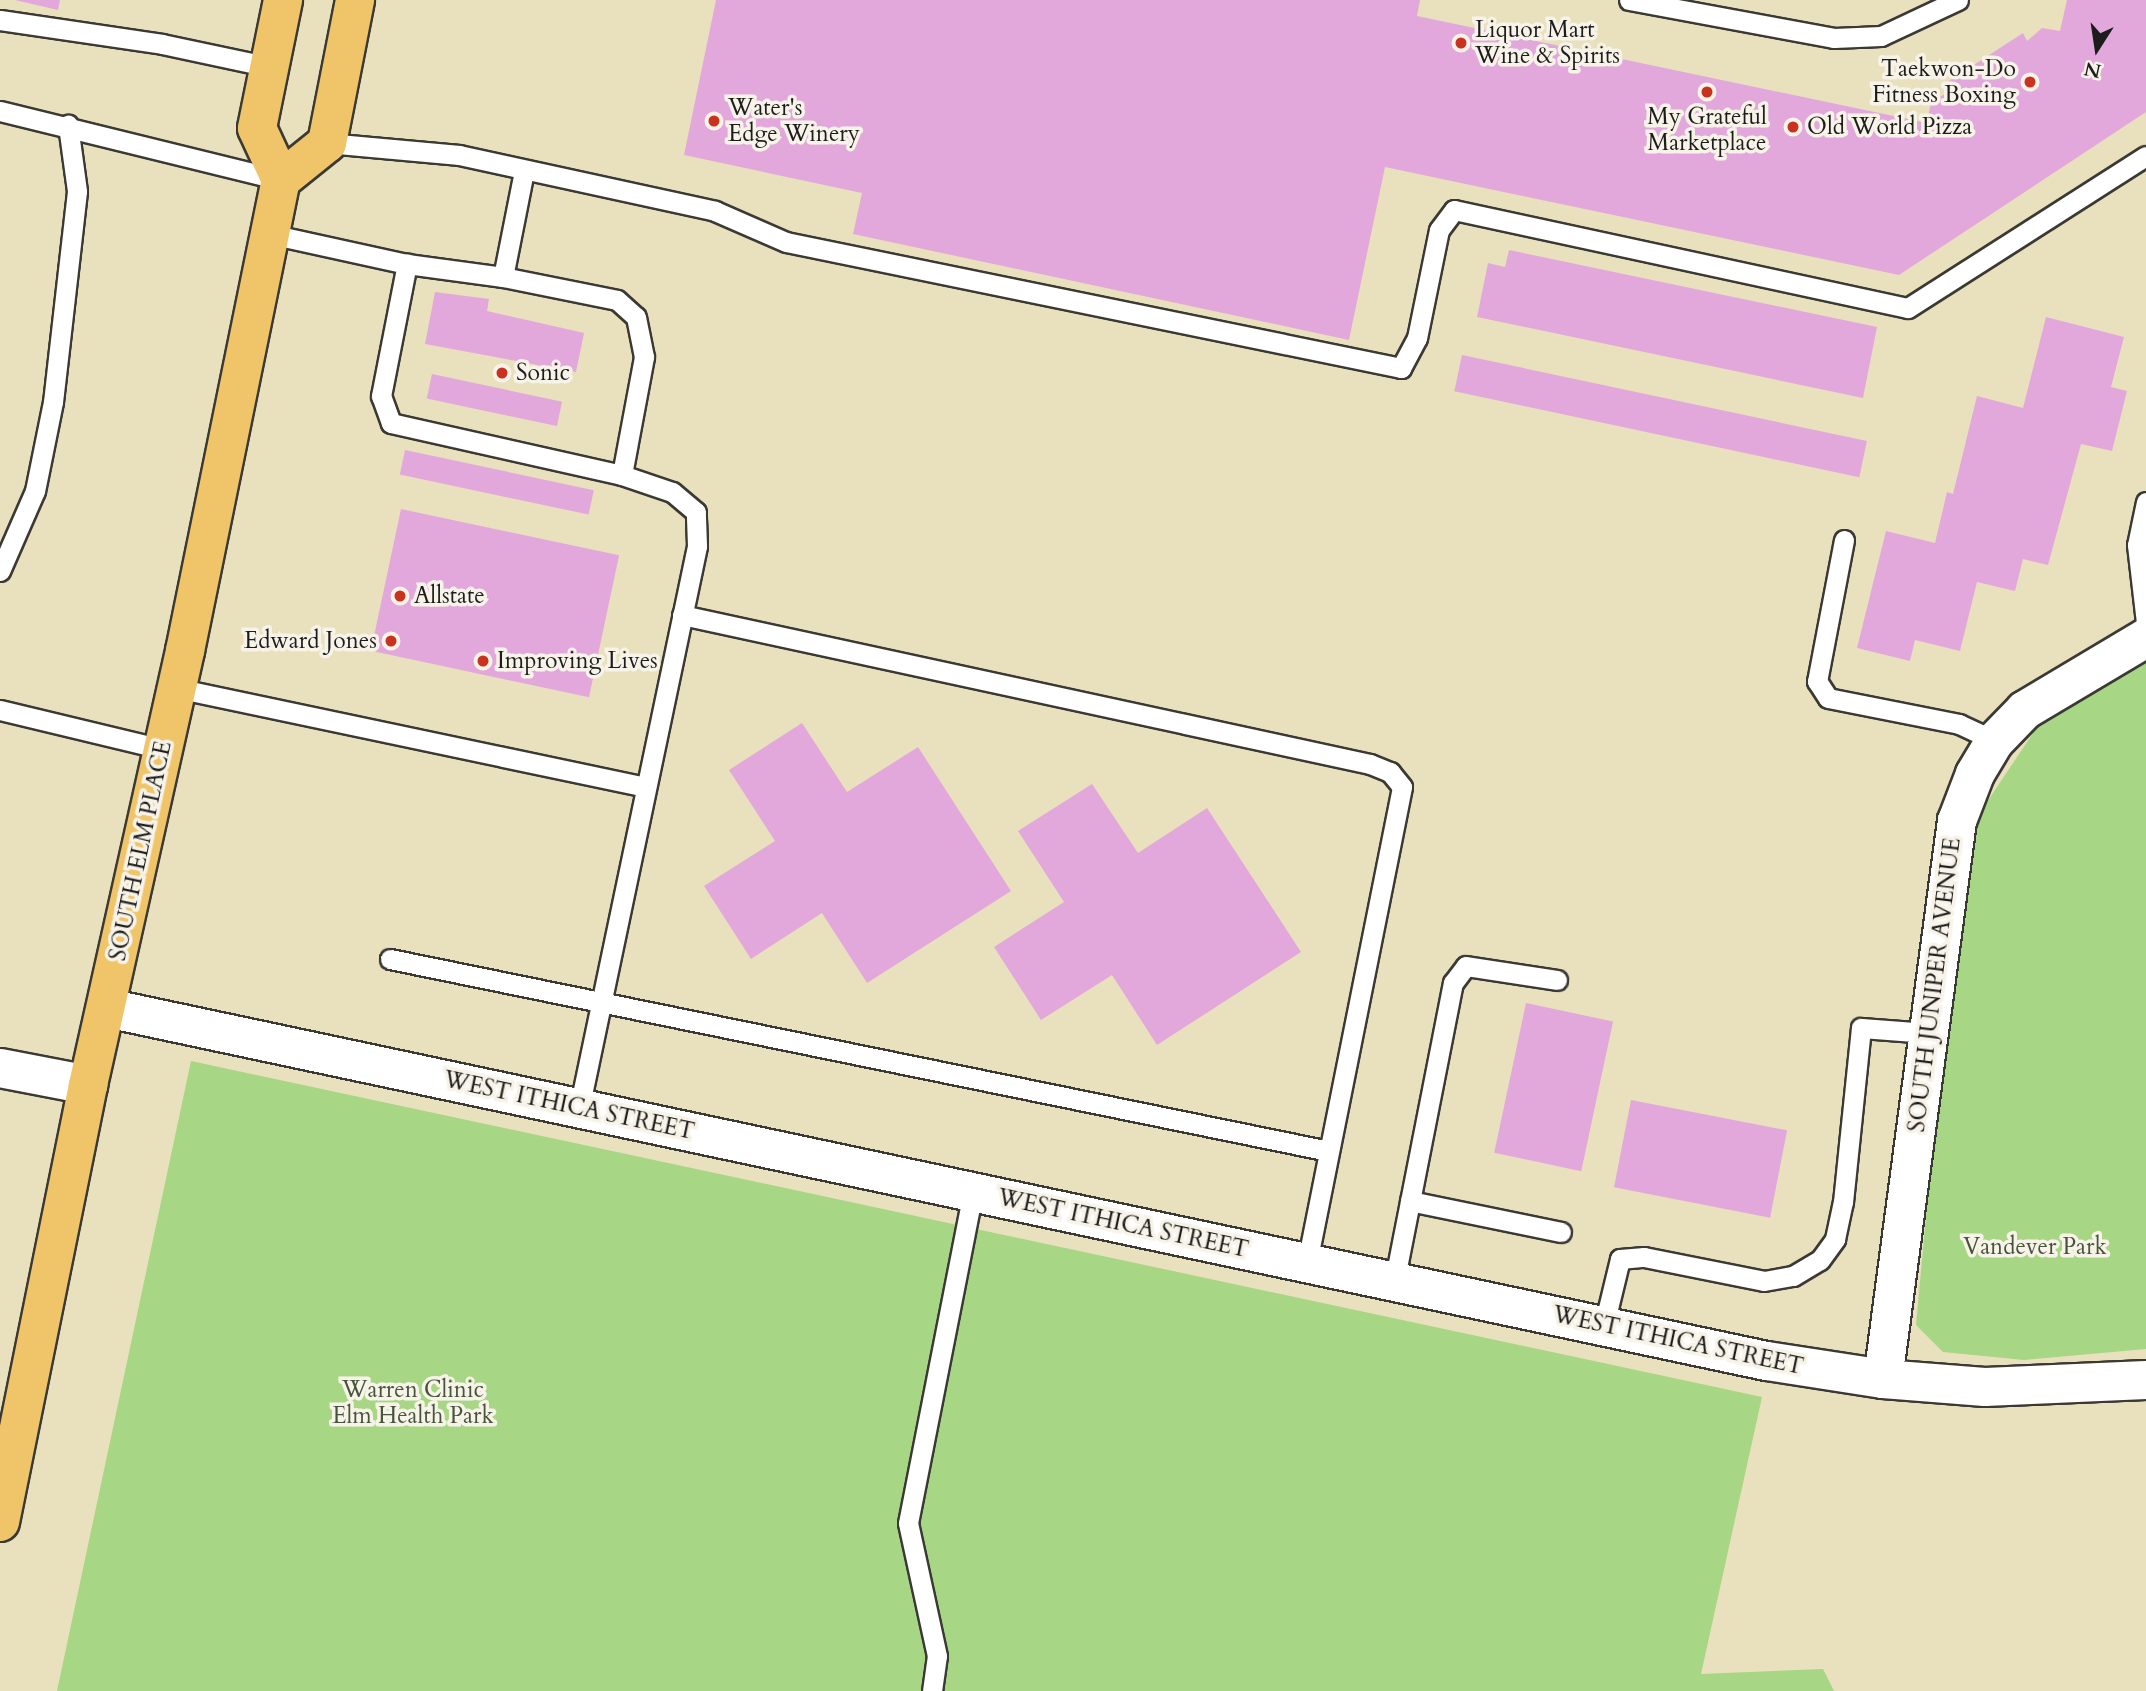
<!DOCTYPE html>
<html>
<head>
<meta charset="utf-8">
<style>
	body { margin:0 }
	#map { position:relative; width:2146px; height:1691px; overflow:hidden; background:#e9e0bd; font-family:Cardo,serif }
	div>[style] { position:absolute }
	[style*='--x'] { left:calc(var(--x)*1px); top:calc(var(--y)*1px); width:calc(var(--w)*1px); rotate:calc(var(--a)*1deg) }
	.green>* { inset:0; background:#a7d684 }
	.building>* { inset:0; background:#e3a8db; transform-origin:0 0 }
	.roads { filter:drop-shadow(2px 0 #3b3934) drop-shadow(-2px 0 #3b3934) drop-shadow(0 2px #3b3934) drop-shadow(0 -2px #3b3934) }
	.lane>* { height:19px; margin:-9.5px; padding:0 9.5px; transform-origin:9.5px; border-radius:9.5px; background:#fff }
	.street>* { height:38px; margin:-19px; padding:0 19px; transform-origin:19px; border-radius:19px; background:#fff }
	.primary>* { height:38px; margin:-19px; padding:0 19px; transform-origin:19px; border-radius:19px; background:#f0c469 }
	.dots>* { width:19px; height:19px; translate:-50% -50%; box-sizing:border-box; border:4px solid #f7f3e8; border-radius:50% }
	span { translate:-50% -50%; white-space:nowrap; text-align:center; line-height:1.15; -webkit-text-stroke:7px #f7f3e8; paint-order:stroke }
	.poi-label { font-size:23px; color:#1c1c1c }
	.left { translate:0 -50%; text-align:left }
	.right { translate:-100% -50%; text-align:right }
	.street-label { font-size:23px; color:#1c1c1c }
	.park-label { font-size:23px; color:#46543b }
	.north { position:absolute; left:2062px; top:14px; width:70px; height:70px; -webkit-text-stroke:5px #f7f3e8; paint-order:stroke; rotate:192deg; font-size:19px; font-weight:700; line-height:28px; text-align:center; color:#1c1c1c }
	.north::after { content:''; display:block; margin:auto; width:24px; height:32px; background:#1c1c1c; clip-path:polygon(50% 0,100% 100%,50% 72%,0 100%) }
</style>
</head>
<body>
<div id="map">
	<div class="green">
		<i style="clip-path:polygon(2146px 657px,2146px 1349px,2024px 1360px,1943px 1352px,1916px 1325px,1931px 1161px,1975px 820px,2045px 715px)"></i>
		<i style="clip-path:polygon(191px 1061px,1762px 1397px,1701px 1674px,1823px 1669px,1834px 1691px,57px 1691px)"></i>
	</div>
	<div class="building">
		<i style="clip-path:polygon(15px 0,60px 0,58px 10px)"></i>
		<i style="clip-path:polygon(716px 0,1420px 0,1417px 16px,1927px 123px,1931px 102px,1950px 91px,1946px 83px,2023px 33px,2027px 41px,2042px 28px,2060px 31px,2067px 0,2146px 0,2146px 112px,1899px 275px,1385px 167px,1349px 340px,853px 234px,862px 193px,684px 155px)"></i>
		<i style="clip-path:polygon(1509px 250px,1877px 327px,1863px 398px,1477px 317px,1488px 263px,1505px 267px)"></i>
		<i style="clip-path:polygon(435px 292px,489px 299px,487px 311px,584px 333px,576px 372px,425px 344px)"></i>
		<i style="clip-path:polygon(2046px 317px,2124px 337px,2111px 387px,2127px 391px,2112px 451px,2081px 444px,2048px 565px,2023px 559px,2015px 591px,1977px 582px,1960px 651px,1915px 640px,1910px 661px,1857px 648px,1886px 531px,1935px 543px,1947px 492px,1953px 494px,1977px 396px,2023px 408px)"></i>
		<i style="left:1462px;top:355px;width:414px;height:37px;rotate:12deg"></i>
		<i style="left:432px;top:374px;width:133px;height:25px;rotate:12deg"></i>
		<i style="left:405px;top:450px;width:193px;height:25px;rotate:12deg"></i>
		<i style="left:401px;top:509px;width:223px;height:145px;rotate:12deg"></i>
		<i style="clip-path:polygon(802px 723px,847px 792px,918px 747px,1011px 891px,867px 983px,822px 913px,751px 959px,704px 886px,775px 841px,729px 770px)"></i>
		<i style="clip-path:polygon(1092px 784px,1138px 853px,1207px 808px,1301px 952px,1157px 1045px,1112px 975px,1041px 1020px,994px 947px,1064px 902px,1018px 831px)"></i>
		<i style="left:1526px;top:1003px;width:89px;height:153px;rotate:12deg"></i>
		<i style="left:1631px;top:1100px;width:159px;height:89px;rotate:11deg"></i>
	</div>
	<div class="roads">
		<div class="lane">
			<i style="--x:1629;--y:0;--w:208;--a:10.5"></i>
			<i style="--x:1834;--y:38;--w:47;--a:-2.4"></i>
			<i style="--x:1881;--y:36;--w:85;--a:-25.1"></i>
			<i style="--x:0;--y:20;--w:164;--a:8.4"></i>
			<i style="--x:162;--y:44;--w:110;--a:12"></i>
			<i style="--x:0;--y:111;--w:288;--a:13.8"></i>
			<i style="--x:327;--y:143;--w:133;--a:5.2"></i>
			<i style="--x:459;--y:155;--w:262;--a:12.3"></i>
			<i style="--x:715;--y:211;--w:77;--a:23.6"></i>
			<i style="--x:786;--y:242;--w:628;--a:11.58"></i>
			<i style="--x:1401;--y:368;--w:34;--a:-62"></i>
			<i style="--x:1417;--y:338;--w:110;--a:-78.5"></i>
			<i style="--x:1439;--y:230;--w:25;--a:-53"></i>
			<i style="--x:1454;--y:210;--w:464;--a:12.2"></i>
			<i style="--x:1908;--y:308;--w:282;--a:-32.6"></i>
			<i style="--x:270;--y:234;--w:140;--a:12.4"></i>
			<i style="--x:503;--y:277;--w:108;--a:-78.8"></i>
			<i style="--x:2146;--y:502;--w:44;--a:101.8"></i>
			<i style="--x:2137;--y:545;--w:79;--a:83.4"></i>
			<i style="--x:1844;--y:540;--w:144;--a:100.8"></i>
			<i style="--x:1817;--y:681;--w:20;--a:57"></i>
			<i style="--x:1828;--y:698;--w:134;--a:11.2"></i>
			<i style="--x:1959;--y:724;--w:40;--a:25"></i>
			<i style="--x:0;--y:571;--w:87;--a:-66.4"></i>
			<i style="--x:35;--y:491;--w:91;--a:-78.6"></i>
			<i style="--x:53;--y:402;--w:212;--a:-83.5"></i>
			<i style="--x:77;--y:191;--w:67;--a:-97.8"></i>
			<i style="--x:682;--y:615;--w:704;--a:12.22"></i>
			<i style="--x:1370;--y:764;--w:22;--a:22"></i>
			<i style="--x:1390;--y:772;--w:19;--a:51"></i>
			<i style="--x:1402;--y:787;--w:486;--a:101.3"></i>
			<i style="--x:176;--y:688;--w:479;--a:11.9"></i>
			<i style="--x:0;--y:710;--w:168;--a:13.5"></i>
			<i style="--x:390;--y:959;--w:958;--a:11.56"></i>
			<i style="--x:579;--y:1109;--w:575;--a:-78.16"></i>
			<i style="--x:697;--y:546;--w:34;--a:-92"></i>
			<i style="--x:696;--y:512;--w:31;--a:-140"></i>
			<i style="--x:672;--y:492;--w:53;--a:-161.2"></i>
			<i style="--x:622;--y:475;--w:237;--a:-167.3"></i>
			<i style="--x:391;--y:423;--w:29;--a:-110"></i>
			<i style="--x:381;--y:396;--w:135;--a:-78.9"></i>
			<i style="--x:407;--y:264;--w:97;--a:7.7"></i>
			<i style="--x:503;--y:277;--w:116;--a:11.4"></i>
			<i style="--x:617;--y:300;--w:25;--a:42"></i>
			<i style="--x:636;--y:317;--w:41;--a:78.7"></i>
			<i style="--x:644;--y:357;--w:120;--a:100.6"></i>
			<i style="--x:1410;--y:1201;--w:154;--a:11.6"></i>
			<i style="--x:1394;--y:1283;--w:306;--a:-78.9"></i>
			<i style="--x:1453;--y:983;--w:21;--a:-53"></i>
			<i style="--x:1466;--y:966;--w:92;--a:8.7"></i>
			<i style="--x:1604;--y:1325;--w:68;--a:-76.4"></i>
			<i style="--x:1620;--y:1259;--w:24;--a:-5"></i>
			<i style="--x:1644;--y:1257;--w:122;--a:11.3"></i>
			<i style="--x:1764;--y:1281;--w:29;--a:-10"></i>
			<i style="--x:1793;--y:1276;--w:31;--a:-31"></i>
			<i style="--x:1820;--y:1260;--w:26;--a:-54"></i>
			<i style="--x:1835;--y:1239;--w:38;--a:-78"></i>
			<i style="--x:1843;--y:1202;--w:175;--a:-84.1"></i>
			<i style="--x:1861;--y:1028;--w:67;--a:4.3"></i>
			<i style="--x:932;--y:1691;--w:35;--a:-82"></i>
			<i style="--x:937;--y:1656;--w:136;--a:-102.3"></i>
			<i style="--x:908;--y:1523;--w:338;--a:-78.9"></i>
		</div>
		<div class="street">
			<i style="--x:107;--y:1008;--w:1697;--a:12.01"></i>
			<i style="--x:1767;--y:1361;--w:117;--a:8.8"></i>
			<i style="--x:1883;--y:1379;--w:102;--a:4.5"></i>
			<i style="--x:1985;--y:1387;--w:161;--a:-2.5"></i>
			<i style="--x:0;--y:1068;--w:90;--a:10.9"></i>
			<i style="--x:1883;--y:1379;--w:563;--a:-82.45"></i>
			<i style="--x:1957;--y:821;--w:50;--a:-69"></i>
			<i style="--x:1975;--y:774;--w:39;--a:-59"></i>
			<i style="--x:1995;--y:741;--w:43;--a:-45.9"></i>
			<i style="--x:2025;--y:710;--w:141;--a:-30.8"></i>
		</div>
		<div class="primary">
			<i style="--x:281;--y:180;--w:59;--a:-38.8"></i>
			<i style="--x:327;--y:143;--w:146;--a:-78.9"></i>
			<i style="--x:0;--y:1522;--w:446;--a:-78.6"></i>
			<i style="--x:88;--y:1085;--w:445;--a:-77.4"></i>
			<i style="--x:185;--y:651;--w:481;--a:-78.5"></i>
			<i style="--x:281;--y:180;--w:57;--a:-114.8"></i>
			<i style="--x:257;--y:128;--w:131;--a:-78.5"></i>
		</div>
	</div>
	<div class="dots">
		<i style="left:1461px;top:43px;background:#c8321e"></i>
		<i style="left:2030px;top:82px;background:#c8321e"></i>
		<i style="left:1707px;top:92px;background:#c8321e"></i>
		<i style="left:714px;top:121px;background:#c8321e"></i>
		<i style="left:1793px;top:127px;background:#c8321e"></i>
		<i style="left:502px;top:373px;background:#c8321e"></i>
		<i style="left:400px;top:596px;background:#c8321e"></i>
		<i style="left:391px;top:641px;background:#c8321e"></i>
		<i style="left:483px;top:661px;background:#c8321e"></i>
	</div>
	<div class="poi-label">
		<span class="left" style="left:1475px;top:43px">Liquor Mart<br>Wine &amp; Spirits</span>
		<span class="right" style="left:2016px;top:82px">Taekwon-Do<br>Fitness Boxing</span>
		<span class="left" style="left:728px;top:121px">Water's<br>Edge Winery</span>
		<span style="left:1707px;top:130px">My Grateful<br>Marketplace</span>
		<span class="left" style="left:1807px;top:127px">Old World Pizza</span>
		<span class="left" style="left:516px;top:373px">Sonic</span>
		<span class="left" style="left:414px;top:596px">Allstate</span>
		<span class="right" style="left:377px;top:641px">Edward Jones</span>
		<span class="left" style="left:497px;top:661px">Improving Lives</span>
	</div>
	<div class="street-label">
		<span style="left:141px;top:851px;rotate:-78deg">SOUTH ELM PLACE</span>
		<span style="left:1935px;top:985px;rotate:-83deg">SOUTH JUNIPER AVENUE</span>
		<span style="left:569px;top:1106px;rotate:12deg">WEST ITHICA STREET</span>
		<span style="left:1123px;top:1224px;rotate:12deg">WEST ITHICA STREET</span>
		<span style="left:1678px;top:1341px;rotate:12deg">WEST ITHICA STREET</span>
	</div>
	<div class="park-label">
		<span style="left:2035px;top:1247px">Vandever Park</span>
		<span style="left:413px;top:1403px">Warren Clinic<br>Elm Health Park</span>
	</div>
	<div class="north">N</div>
</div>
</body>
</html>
